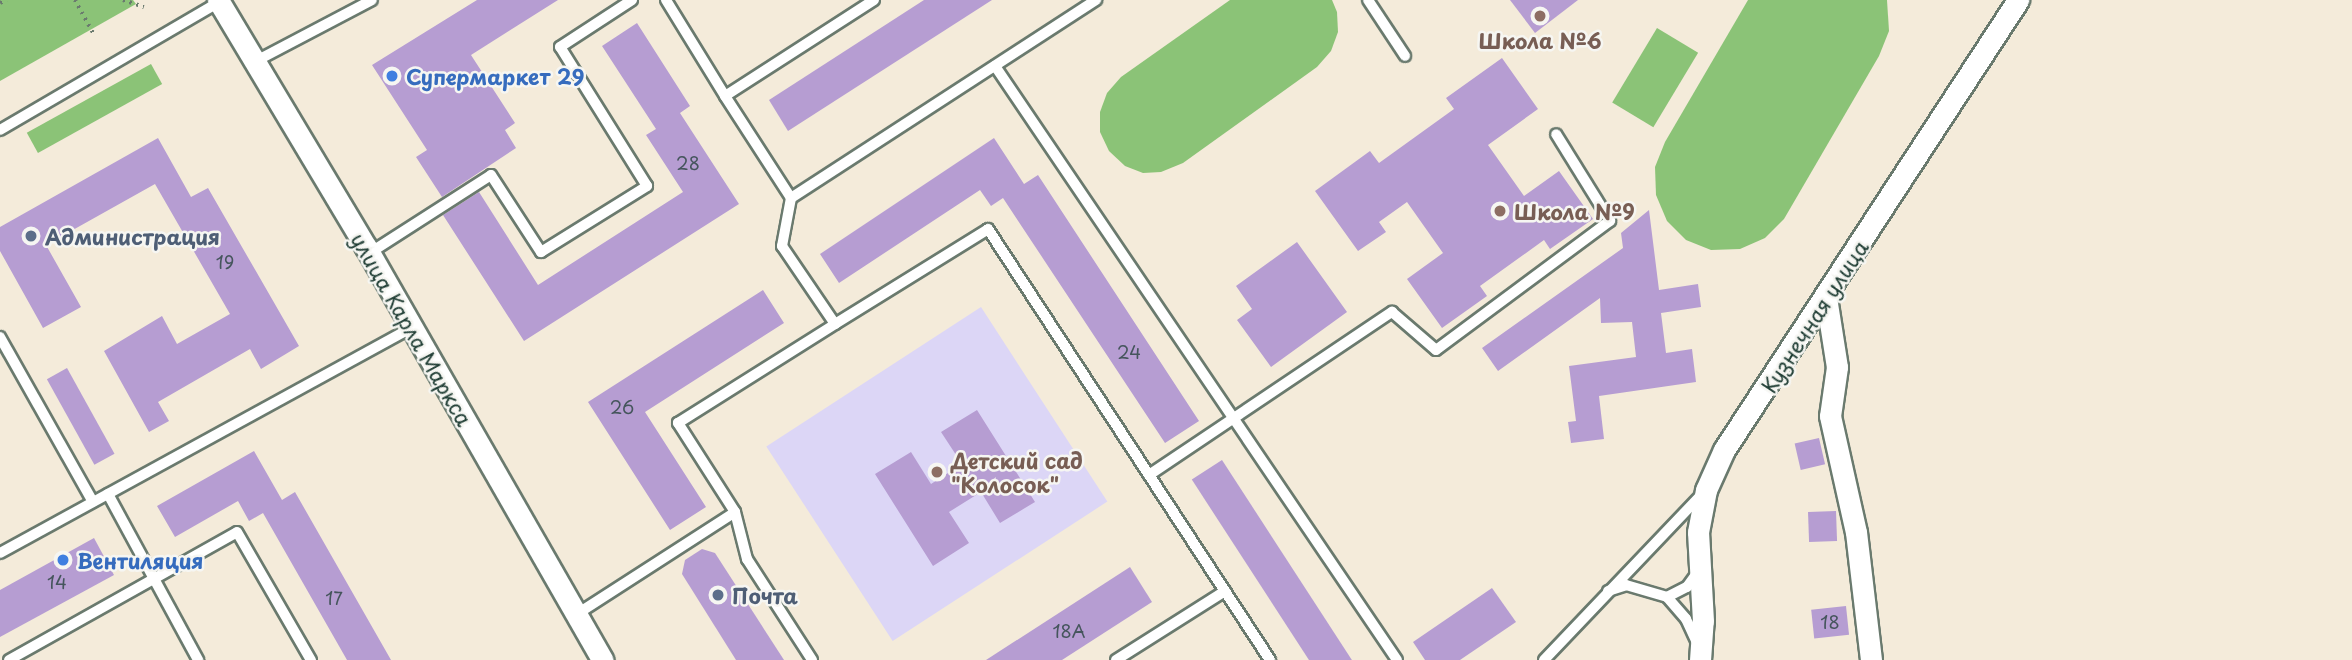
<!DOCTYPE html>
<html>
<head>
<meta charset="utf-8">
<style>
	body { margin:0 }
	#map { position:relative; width:2352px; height:660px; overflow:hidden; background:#f4ebda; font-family:"Playpen Sans",sans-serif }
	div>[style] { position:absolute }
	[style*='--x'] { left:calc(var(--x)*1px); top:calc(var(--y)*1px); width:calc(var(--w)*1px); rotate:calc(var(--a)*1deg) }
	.built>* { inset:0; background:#dcd6f6; transform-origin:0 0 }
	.green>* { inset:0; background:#8bc377; transform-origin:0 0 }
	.building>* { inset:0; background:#b69dd2; transform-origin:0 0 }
	.path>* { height:3.5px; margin-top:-1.75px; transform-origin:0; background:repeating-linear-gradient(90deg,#6a7a6e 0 2px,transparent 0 7px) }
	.roads { filter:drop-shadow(2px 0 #6a7a6e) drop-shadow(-2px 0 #6a7a6e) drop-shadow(0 2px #6a7a6e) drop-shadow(0 -2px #6a7a6e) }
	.lane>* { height:10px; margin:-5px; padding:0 5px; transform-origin:5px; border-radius:5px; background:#fff }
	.street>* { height:21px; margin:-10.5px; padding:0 10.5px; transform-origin:10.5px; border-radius:10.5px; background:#fff }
	.dots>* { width:19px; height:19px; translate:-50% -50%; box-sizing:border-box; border:4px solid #f6f6f2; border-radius:50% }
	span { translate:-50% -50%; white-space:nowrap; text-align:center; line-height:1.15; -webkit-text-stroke:5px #f6f6f2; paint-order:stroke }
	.number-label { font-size:18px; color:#45555c }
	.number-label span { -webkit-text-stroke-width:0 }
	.education-label { font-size:21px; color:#785e54; font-weight:700 }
	.left { translate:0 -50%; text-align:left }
	.shop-label { font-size:21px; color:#366cbe; font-weight:700 }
	.service-label { font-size:21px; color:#4e5e75; font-weight:700 }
	.street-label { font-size:21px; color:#1f3d34 }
</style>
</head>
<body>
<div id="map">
	<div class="built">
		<i style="left:981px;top:307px;width:232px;height:256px;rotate:57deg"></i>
	</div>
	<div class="green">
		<i style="clip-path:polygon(0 0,133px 0,136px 4px,0 81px)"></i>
		<i style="clip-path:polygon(1230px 0,1332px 0,1337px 12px,1338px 32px,1331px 51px,1317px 67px,1183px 163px,1161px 172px,1143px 173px,1125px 166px,1109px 151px,1100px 132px,1100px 112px,1107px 93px,1121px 77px)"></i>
		<i style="clip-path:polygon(1748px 0,1887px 0,1889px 31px,1879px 56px,1784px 219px,1765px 238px,1740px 249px,1711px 250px,1686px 240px,1667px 221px,1656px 195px,1655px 167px,1665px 142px)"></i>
		<i style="left:1657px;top:28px;width:48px;height:87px;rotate:31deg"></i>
		<i style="left:151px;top:64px;width:23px;height:142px;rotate:61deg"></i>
	</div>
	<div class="building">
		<i style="clip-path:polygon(477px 0,558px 0,471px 55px,515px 123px,505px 130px,516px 148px,442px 197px,416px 157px,427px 150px,372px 65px)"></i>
		<i style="clip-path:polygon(924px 0,992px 0,788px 131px,769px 100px)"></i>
		<i style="clip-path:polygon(1510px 0,1578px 0,1535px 33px)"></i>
		<i style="clip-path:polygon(637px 23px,690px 106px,680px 113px,739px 204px,524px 341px,443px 215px,479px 192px,538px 285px,683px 192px,646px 135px,656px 129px,602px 46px)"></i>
		<i style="clip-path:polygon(1502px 58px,1538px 109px,1488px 145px,1524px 196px,1559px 171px,1593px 219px,1550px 249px,1544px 240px,1480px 286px,1487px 296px,1442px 328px,1407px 279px,1443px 253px,1407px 202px,1379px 222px,1386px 232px,1358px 251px,1315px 191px,1370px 151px,1379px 163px,1454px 109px,1446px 98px)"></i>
		<i style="clip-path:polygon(158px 138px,191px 197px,208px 188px,299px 346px,261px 369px,250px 349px,158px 402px,169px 421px,149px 432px,104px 351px,162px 316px,177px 344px,230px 314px,155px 184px,46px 245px,81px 307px,43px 328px,0 251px,0 227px)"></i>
		<i style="clip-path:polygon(994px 138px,1024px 184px,1038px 175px,1199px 421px,1165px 443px,1003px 198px,991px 206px,980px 190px,839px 283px,820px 254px)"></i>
		<i style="clip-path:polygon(1649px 210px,1659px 290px,1698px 284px,1701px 307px,1661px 313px,1666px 353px,1692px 349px,1696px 382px,1599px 396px,1604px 439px,1571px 443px,1568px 422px,1576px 421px,1569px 366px,1636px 357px,1632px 322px,1601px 323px,1600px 298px,1498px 371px,1482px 348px,1623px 248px,1621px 233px)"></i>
		<i style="clip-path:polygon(1297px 242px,1347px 312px,1271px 367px,1237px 320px,1252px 309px,1236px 286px)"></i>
		<i style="clip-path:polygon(763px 290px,784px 323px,645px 412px,706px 507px,670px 530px,588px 402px)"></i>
		<i style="left:67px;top:368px;width:98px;height:23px;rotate:61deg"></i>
		<i style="clip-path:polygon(977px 410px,1035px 502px,1000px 523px,981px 492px,949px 512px,969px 543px,933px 566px,875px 474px,911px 452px,931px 484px,962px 464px,941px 432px)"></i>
		<i style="left:1819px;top:438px;width:27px;height:25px;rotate:77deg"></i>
		<i style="clip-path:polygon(254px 451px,282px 500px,295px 492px,391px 660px,347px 660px,263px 513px,249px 521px,238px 501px,175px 537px,157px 506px)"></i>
		<i style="left:1222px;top:460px;width:239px;height:36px;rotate:57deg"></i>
		<i style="left:1836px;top:511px;width:30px;height:28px;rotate:88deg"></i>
		<i style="clip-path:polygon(94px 538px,114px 575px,0 637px,0 590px)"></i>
		<i style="clip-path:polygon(702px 549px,715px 553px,784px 660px,736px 660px,682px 574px,685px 560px)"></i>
		<i style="clip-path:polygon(1130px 567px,1152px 602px,1062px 660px,986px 660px)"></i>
		<i style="clip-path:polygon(1492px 588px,1516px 622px,1460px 660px,1425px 660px,1413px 642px)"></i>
		<i style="left:1846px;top:606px;width:29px;height:35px;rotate:84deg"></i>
	</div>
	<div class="path">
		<i style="--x:75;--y:0;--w:39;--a:61"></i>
		<i style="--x:123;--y:0;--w:22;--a:18"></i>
		<i style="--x:0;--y:3;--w:7;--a:-27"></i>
	</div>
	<div class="roads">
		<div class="lane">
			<i style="--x:666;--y:0;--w:113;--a:58.4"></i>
			<i style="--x:874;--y:0;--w:177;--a:147.2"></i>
			<i style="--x:725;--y:96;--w:121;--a:57.1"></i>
			<i style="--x:791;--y:198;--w:49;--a:100.6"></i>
			<i style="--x:782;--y:246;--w:94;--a:55.8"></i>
			<i style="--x:835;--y:324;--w:180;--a:-31.8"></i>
			<i style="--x:988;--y:229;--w:515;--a:56.8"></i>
			<i style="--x:1368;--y:0;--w:67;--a:56.5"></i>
			<i style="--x:254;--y:62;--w:133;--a:-27.7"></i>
			<i style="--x:995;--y:66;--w:717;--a:55.91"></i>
			<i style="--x:0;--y:130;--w:254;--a:-30.3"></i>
			<i style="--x:791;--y:198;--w:364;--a:-33"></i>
			<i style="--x:368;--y:254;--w:146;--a:-32.7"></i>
			<i style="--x:491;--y:175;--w:92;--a:57"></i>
			<i style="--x:541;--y:252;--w:125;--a:-31.9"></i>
			<i style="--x:647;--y:186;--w:164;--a:-122"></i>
			<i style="--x:560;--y:47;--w:86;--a:-33.1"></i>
			<i style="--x:0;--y:337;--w:189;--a:60.6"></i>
			<i style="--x:1149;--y:475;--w:293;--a:-33.9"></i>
			<i style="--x:1392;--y:312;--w:58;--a:40.8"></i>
			<i style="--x:1436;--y:350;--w:217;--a:-36.6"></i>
			<i style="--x:1610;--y:221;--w:102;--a:-121.8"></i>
			<i style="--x:108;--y:494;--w:189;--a:61.5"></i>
			<i style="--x:735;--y:512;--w:49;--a:75.7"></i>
			<i style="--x:747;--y:559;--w:120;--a:57.2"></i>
			<i style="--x:0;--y:553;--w:469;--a:-28.7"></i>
			<i style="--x:1608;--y:591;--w:19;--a:-18"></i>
			<i style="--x:1626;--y:585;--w:43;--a:16.3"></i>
			<i style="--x:1667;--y:597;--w:29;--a:49"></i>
			<i style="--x:1686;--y:619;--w:26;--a:65"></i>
			<i style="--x:1667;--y:597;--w:22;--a:-27"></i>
			<i style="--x:1687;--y:587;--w:17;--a:-54"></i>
			<i style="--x:577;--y:614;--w:188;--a:-32.8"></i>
			<i style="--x:735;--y:512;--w:106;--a:-122.6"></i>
			<i style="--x:678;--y:423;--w:186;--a:-32.2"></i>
			<i style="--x:9;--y:660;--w:261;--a:-29.3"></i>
			<i style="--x:237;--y:532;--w:148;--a:60"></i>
			<i style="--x:1116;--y:660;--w:129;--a:-32.3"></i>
			<i style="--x:1544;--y:660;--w:228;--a:-46.4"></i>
		</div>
		<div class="street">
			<i style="--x:218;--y:0;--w:288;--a:59.1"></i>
			<i style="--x:366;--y:247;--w:476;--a:60.2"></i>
			<i style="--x:1826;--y:297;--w:71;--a:81.1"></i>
			<i style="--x:1837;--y:367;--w:49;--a:98.1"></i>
			<i style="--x:1830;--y:416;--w:119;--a:77.4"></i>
			<i style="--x:1856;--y:532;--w:129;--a:83.3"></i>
			<i style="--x:1700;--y:660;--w:39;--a:-86"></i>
			<i style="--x:1703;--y:621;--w:89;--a:-93.2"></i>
			<i style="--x:1698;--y:532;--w:43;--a:-79.2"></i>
			<i style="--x:1706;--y:490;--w:44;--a:-65.8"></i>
			<i style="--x:1724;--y:450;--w:538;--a:-56.84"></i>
		</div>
	</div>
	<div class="dots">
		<i style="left:1540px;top:16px;background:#8d6e63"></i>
		<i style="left:392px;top:76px;background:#3f7fe0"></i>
		<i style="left:1500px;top:211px;background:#8d6e63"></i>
		<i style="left:31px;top:236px;background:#5c6f8a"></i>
		<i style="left:937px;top:472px;background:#8d6e63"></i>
		<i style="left:63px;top:560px;background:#3f7fe0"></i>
		<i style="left:718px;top:595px;background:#5c6f8a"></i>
	</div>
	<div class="number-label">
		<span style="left:688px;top:163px">28</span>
		<span style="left:225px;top:262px">19</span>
		<span style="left:1129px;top:352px">24</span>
		<span style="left:622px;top:407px">26</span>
		<span style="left:57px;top:582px">14</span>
		<span style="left:334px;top:598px">17</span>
		<span style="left:1830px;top:622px">18</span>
		<span style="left:1069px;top:631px">18А</span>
	</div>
	<div class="education-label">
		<span style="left:1540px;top:40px">Школа №6</span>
		<span class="left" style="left:1514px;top:211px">Школа №9</span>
		<span class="left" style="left:951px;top:472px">Детский сад<br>"Колосок"</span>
	</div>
	<div class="shop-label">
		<span class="left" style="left:406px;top:76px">Супермаркет 29</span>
		<span class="left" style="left:77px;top:560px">Вентиляция</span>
	</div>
	<div class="service-label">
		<span class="left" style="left:45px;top:236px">Администрация</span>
		<span class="left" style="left:732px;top:595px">Почта</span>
	</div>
	<div class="street-label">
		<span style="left:1814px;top:316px;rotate:-57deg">Кузнечная улица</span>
		<span style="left:412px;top:329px;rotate:60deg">улица Карла Маркса</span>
	</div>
</div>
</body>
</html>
